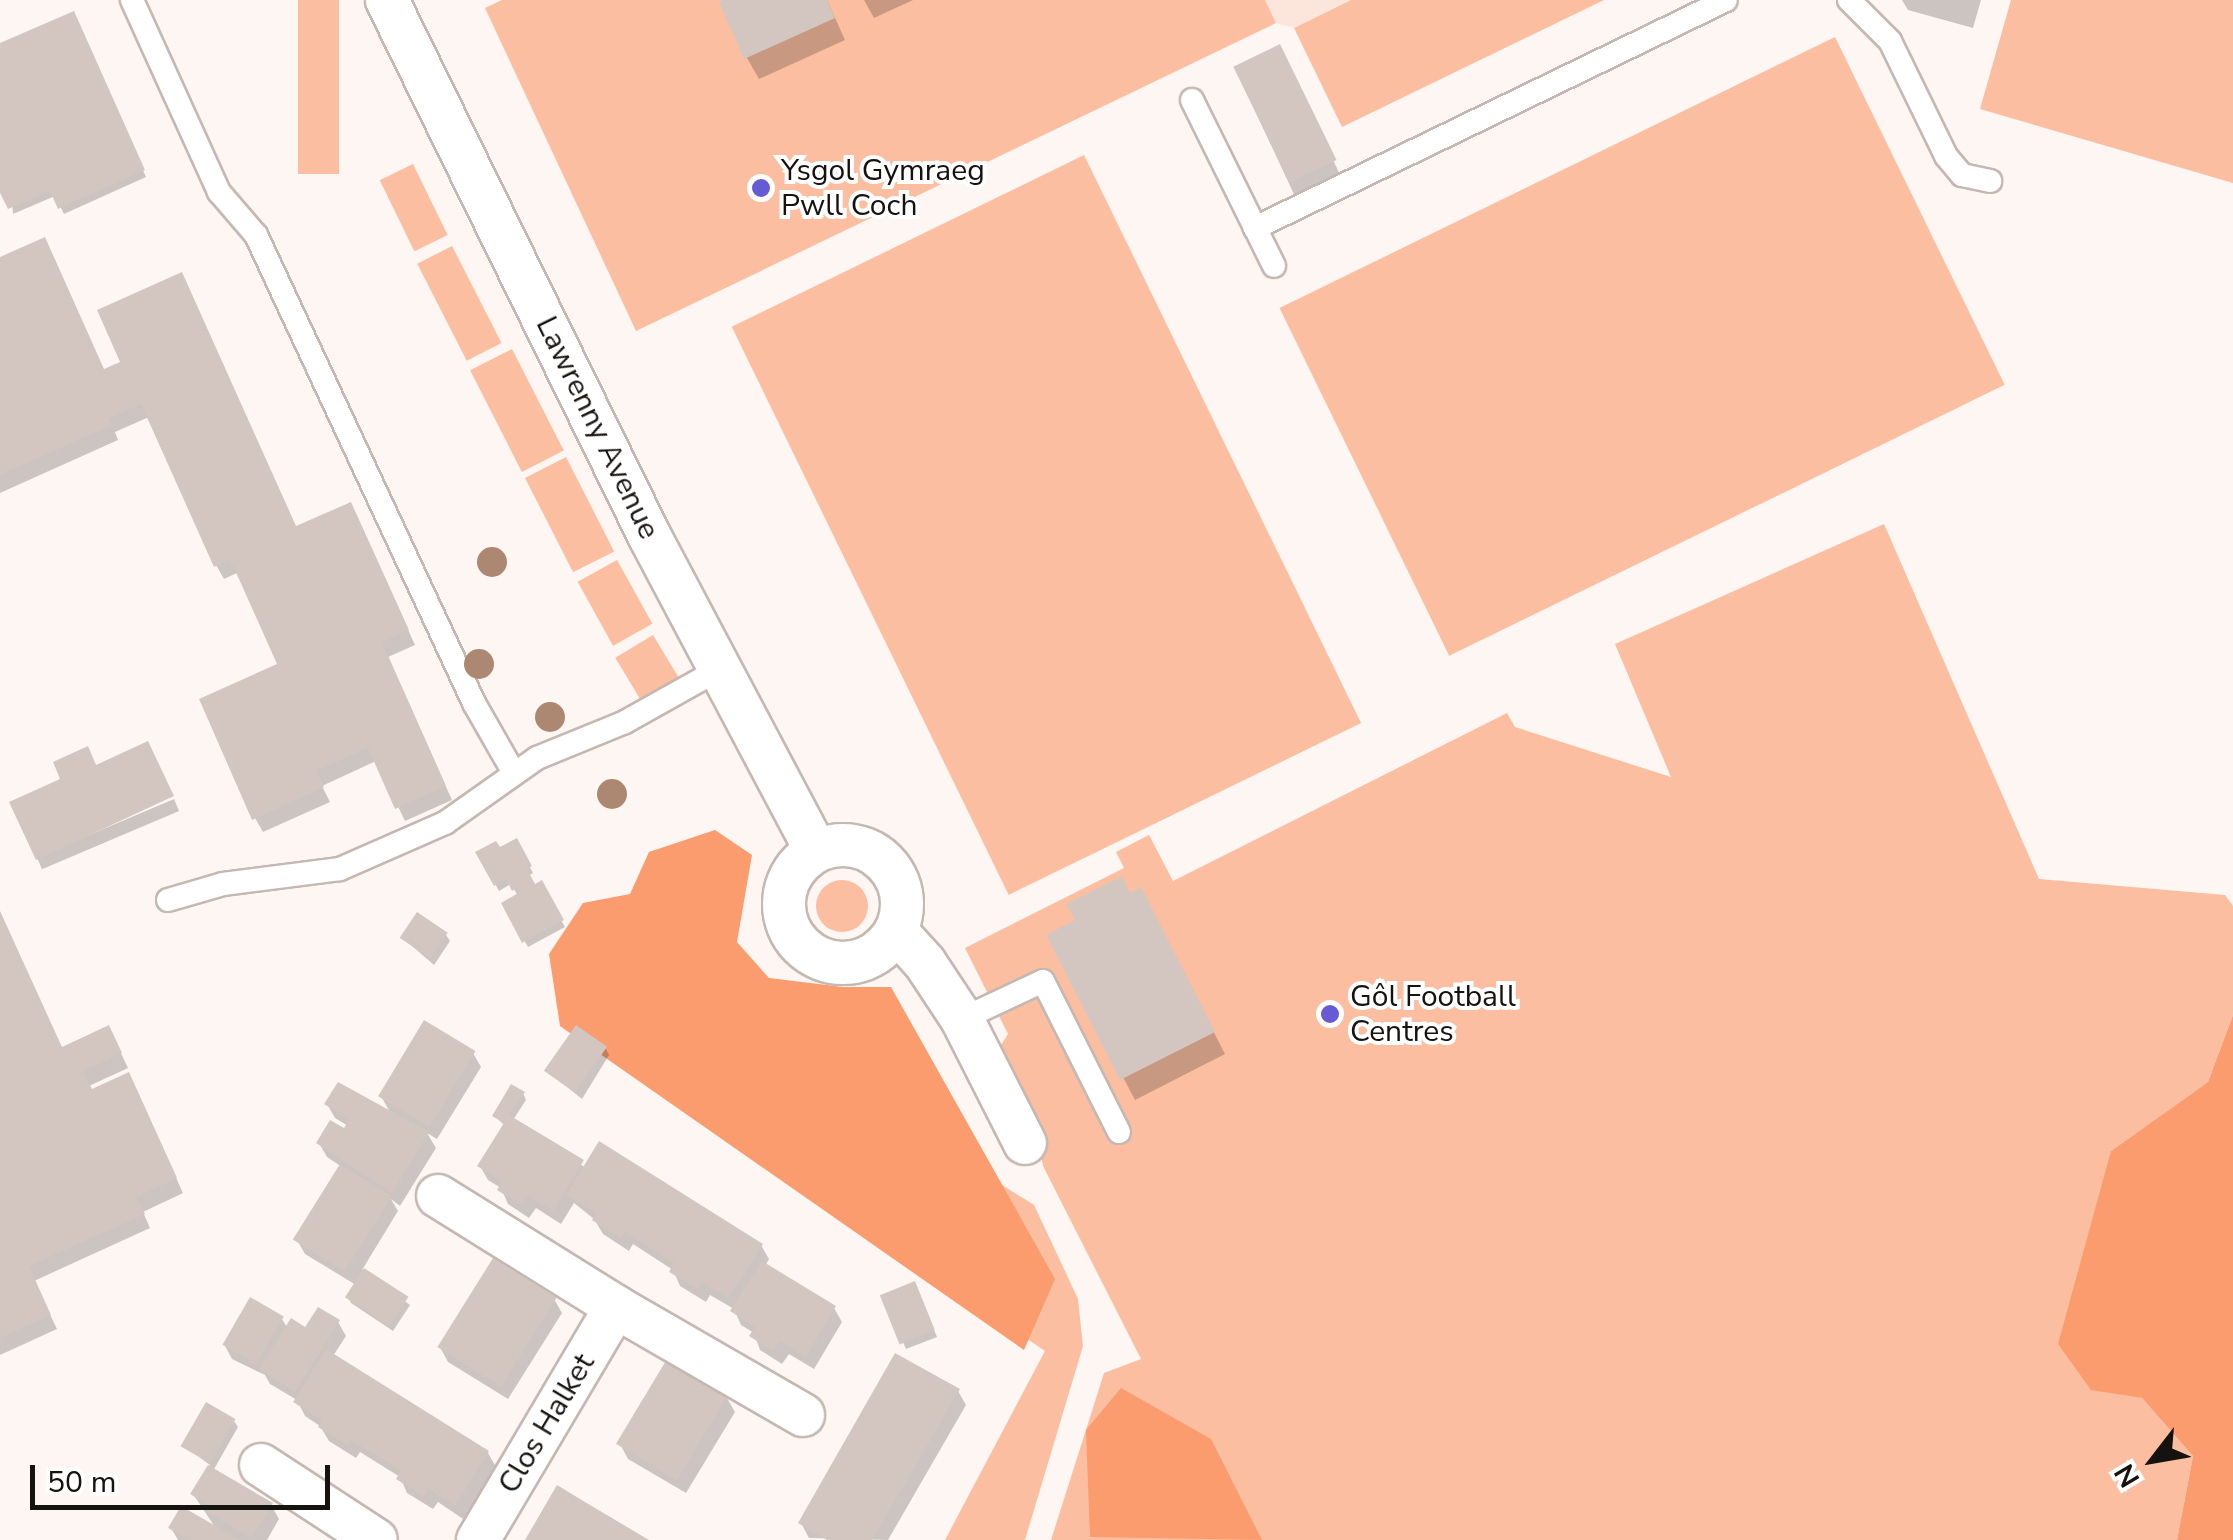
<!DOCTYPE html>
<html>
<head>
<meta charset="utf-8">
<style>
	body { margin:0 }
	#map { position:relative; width:2233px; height:1540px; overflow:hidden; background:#fef6f2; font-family:"Nunito Sans",sans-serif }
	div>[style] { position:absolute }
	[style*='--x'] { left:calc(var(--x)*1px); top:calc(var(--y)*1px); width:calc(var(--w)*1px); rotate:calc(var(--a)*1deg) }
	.built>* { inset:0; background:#fce6dc }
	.green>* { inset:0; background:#fbbea1; transform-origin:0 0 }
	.round { border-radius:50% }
	.forest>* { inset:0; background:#fa9c6d }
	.shadow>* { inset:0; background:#0003; transform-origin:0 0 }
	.building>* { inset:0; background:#d3c6c0; transform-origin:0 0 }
	.roads { filter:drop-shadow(2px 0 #c5b8b2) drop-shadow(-2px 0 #c5b8b2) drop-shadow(0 2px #c5b8b2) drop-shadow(0 -2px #c5b8b2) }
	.service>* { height:22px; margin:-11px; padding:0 11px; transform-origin:11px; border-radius:11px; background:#fff }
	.minor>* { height:42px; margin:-21px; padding:0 21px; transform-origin:21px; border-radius:21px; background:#fff }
	.minor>.ring { margin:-21px; padding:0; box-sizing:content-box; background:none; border:42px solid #fff; border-radius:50% }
	.trees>* { width:30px; height:30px; margin:-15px; border-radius:50%; background:#ac8872 }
	.dots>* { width:28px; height:28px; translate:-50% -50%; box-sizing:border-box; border:5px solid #fff; border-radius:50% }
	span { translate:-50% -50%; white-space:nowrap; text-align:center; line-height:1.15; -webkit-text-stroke:8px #fff; paint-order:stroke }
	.poi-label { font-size:30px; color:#161210 }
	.left { translate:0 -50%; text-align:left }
	.street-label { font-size:30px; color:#161210 }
	.north { position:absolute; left:2103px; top:1410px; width:100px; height:100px; -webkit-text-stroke:8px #fff; paint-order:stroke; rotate:239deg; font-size:28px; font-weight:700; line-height:40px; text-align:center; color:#161210 }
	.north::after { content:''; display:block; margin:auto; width:35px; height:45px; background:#161210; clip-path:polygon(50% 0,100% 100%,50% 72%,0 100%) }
	.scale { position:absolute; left:30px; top:1465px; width:300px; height:45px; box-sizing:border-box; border:5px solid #161210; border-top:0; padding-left:12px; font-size:30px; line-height:35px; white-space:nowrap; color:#161210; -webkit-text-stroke:8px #fff; paint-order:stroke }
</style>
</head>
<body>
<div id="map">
	<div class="built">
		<i style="clip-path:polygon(1265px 0,1351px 0,1294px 28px,1276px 23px)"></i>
	</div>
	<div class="green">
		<i style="left:298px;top:0;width:41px;height:174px"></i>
		<i style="clip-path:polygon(502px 0,1265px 0,1276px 23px,636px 331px,485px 8px)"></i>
		<i style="clip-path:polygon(1351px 0,1604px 0,1342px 127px,1294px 28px)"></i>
		<i style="clip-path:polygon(2011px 0,2233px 0,2233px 183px,1980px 109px)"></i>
		<i style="left:1835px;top:37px;width:387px;height:618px;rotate:64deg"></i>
		<i style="left:1084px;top:155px;width:632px;height:392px;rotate:64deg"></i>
		<i style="left:413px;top:164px;width:79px;height:37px;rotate:64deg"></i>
		<i style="left:452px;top:246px;width:109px;height:39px;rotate:63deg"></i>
		<i style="left:512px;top:349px;width:114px;height:47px;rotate:63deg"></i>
		<i style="left:566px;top:457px;width:106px;height:46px;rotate:63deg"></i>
		<i style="clip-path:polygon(1884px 524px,2039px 879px,2225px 895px,2233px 906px,2233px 1015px,2208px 1082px,2111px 1151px,2091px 1389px,2142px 1398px,2193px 1456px,2177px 1540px,1051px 1540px,1104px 1373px,1141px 1359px,1043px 1166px,1038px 1141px,996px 1053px,1008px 1034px,965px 948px,1124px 868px,1116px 852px,1149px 835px,1173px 881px,1507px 713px,1515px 727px,1671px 777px,1615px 644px)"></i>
		<i style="left:617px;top:560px;width:73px;height:45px;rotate:61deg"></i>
		<i style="left:653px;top:635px;width:57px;height:44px;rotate:59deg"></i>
		<i class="round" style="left:816px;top:880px;width:52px;height:52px"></i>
		<i style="clip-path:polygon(975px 1168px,1034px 1205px,1078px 1299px,1083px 1346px,1025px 1540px,945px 1540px,1045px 1351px,915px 1262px)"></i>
	</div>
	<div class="forest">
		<i style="clip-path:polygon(715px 830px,752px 855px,737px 942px,769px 978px,843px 987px,891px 987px,1055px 1279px,1024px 1350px,560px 1026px,549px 954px,583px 903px,630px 894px,649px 852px)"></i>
		<i style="clip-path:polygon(2233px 1015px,2233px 1540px,2177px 1540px,2193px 1456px,2142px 1398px,2091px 1390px,2058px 1344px,2111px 1151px,2208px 1082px)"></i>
		<i style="clip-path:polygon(1121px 1388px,1211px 1439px,1262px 1540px,1090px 1537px,1086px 1430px)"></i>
	</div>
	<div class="shadow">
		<i style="clip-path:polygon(729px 0,827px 0,845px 40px,759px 79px,747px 58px)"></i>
		<i style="clip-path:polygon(864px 0,913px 0,874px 18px)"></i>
		<i style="clip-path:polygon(1902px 0,1981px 0,1973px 28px,1908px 10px)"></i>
		<i style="clip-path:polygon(77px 20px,146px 177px,64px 214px,55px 196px,13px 214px,0 46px)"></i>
		<i style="left:1287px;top:61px;width:126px;height:50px;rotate:65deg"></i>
		<i style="clip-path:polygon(0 260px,104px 372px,297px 529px,358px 519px,415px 645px,388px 657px,452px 800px,405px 821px,376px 761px,322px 786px,330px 802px,263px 832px,255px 818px,280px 665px,239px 572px,224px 579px,216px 565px,149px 417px,115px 432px,118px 440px,0 493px)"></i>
		<i style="left:174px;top:799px;width:13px;height:149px;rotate:67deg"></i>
		<i style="clip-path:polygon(516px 841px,533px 873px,528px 876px,534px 887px,541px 883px,565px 927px,528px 947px,504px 904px,518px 896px,511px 884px,499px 891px,478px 853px,499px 850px)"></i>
		<i style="clip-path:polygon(1130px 895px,1152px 912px,1225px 1054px,1135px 1100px,1049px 936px)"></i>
		<i style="clip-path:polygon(0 912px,62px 1050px,116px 1043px,128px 1068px,89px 1086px,92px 1092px,136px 1090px,183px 1193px,143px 1212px,150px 1228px,34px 1281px,57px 1329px,0 1355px)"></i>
		<i style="clip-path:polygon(446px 935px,450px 941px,434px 965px,404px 939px)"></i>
		<i style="clip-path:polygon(606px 1049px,609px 1055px,582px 1099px,551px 1074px)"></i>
		<i style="clip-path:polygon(473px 1053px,481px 1067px,437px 1139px,427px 1133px,436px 1148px,400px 1206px,391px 1199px,398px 1211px,362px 1270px,410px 1305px,393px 1331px,351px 1303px,348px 1297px,356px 1285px,305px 1254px,297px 1240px,342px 1167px,327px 1157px,319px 1143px,348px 1126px,335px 1118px,327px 1104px,391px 1114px,381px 1096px)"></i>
		<i style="clip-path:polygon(523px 1093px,526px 1100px,513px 1120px,586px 1168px,761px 1245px,769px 1259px,765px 1266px,834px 1308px,842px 1322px,814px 1369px,789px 1354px,782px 1364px,760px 1350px,754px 1333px,741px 1325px,734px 1309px,710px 1295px,706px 1302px,680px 1286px,673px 1270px,633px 1244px,629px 1251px,603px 1234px,594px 1219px,574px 1203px,561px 1224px,536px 1208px,529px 1218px,508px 1204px,501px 1188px,488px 1180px,480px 1166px,505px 1126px,495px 1116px)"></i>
		<i style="clip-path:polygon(917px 1290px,937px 1337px,906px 1349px,883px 1297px)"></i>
		<i style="clip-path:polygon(554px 1299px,562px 1313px,508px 1399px,448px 1362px,440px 1347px)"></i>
		<i style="clip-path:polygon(282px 1319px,288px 1329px,306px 1331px,338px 1322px,346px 1336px,333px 1356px,488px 1453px,496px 1467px,463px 1519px,438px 1502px,433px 1509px,407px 1493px,400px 1477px,360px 1452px,356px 1458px,329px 1441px,320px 1426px,305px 1416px,297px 1400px,270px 1384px,265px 1375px,232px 1359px,224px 1344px)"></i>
		<i style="clip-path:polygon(958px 1391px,966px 1405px,888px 1540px,809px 1538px,801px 1523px)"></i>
		<i style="clip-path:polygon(727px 1398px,735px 1412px,686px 1493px,628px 1459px,620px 1444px)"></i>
		<i style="clip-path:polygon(234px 1421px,238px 1427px,213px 1471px,271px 1505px,279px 1519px,267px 1540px,178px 1540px,171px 1528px,217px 1530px,193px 1494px,210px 1465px,184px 1446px)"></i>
	</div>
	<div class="building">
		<i style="clip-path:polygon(723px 0,827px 0,835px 18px,744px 59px,719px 2px)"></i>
		<i style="clip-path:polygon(74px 11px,145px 170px,58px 209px,50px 191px,8px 209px,0 193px,0 43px)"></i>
		<i style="left:1280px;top:44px;width:129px;height:52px;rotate:64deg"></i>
		<i style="clip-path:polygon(45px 237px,104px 369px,120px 362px,97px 310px,182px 272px,296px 526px,351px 502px,409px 630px,382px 642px,446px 786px,395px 809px,368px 748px,316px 771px,324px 787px,252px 820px,199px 699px,277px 664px,230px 559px,214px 567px,141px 404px,109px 418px,112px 425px,0 475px,0 257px)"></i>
		<i style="clip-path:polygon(148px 741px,174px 796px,36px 860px,9px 802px,60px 779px,53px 762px,88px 746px,96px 765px)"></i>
		<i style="clip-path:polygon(517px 838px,532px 866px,527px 869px,535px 884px,542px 880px,564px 920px,522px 943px,501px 903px,520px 892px,517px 888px,512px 891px,506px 879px,494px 886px,475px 852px,496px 841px,500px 847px)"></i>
		<i style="clip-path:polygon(1122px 876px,1130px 893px,1141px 887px,1215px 1032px,1120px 1080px,1046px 935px,1075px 920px,1066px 904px)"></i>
		<i style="clip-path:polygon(0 911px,62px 1047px,109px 1025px,122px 1053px,83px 1071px,92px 1089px,129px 1072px,177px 1178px,137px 1197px,145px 1214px,29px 1266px,51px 1315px,0 1338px)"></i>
		<i style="left:417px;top:912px;width:37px;height:31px;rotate:34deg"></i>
		<i style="left:424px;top:1020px;width:60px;height:89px;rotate:31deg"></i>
		<i style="left:576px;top:1025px;width:38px;height:56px;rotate:35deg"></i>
		<i style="clip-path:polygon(338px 1082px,429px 1132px,392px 1193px,316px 1143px,330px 1120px,344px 1128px,349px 1120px,324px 1104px)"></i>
		<i style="clip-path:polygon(511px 1084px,525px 1092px,509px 1115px,584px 1160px,553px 1211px,527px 1195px,521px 1205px,497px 1190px,502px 1181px,477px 1166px,504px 1123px,492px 1116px)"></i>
		<i style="clip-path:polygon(599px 1141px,763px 1244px,728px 1298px,702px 1282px,698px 1289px,669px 1272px,674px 1263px,625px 1232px,621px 1238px,592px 1220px,596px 1213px,566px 1195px)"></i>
		<i style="left:340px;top:1164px;width:61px;height:89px;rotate:32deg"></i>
		<i style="left:493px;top:1258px;width:75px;height:105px;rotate:32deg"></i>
		<i style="clip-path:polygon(762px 1261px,836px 1306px,806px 1357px,780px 1341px,773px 1351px,749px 1336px,755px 1327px,730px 1311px)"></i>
		<i style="left:364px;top:1268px;width:53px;height:35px;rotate:33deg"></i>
		<i style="left:915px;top:1281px;width:53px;height:38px;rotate:68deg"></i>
		<i style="left:250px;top:1297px;width:39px;height:55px;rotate:30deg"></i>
		<i style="clip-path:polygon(318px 1307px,340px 1320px,295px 1392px,259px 1369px,291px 1318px,305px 1327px)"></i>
		<i style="clip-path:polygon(326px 1349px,489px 1451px,455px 1506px,429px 1489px,424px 1497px,396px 1479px,401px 1471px,351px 1440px,348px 1445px,318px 1427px,322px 1420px,293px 1402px)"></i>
		<i style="clip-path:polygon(895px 1353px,960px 1389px,872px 1540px,827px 1540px,798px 1523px)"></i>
		<i style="left:667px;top:1359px;width:71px;height:99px;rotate:31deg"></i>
		<i style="left:206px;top:1402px;width:34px;height:51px;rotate:30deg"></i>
		<i style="clip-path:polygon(208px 1465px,273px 1503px,252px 1538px,202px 1509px,205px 1503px,190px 1494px)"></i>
		<i style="clip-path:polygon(557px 1485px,585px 1502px,649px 1540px,525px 1540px)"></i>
		<i style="clip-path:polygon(181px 1506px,240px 1540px,190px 1540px,168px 1528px)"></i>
	</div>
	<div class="roads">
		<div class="service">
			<i style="--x:132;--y:0;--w:211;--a:65.6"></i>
			<i style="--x:219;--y:192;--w:57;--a:49.3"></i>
			<i style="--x:256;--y:235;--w:516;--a:65.02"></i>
			<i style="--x:474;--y:703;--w:81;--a:60.3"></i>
			<i style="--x:1849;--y:0;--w:58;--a:45"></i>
			<i style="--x:1890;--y:41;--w:128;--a:64"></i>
			<i style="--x:1946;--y:156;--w:25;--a:50"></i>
			<i style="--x:1962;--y:175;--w:29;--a:12"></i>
			<i style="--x:1192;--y:100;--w:185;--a:63.7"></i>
			<i style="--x:1255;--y:228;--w:523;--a:-25.83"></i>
			<i style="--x:168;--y:900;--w:57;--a:-16.2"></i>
			<i style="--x:223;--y:884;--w:118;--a:-7.3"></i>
			<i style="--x:340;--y:869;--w:115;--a:-23.7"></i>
			<i style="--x:445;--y:823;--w:113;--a:-35.2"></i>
			<i style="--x:537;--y:758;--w:95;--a:-22.2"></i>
			<i style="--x:625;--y:722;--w:109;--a:-29.2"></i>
			<i style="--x:962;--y:1019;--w:89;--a:-25.1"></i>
			<i style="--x:1043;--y:981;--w:169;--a:63.3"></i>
		</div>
		<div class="minor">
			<i style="--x:387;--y:0;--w:598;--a:63.91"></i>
			<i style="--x:650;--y:537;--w:355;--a:62.1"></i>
			<i class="ring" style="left:784px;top:845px;width:76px;height:76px"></i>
			<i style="--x:897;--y:932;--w:42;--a:47.9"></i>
			<i style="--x:925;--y:963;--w:67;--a:56.5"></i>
			<i style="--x:962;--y:1019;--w:139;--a:63.1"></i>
			<i style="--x:438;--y:1196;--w:210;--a:31.9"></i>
			<i style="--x:616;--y:1307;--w:216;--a:30"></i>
			<i style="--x:261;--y:1465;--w:137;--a:33.1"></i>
			<i style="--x:478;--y:1540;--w:271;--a:-59.4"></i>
		</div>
	</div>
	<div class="trees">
		<i style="left:492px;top:562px"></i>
		<i style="left:479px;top:664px"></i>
		<i style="left:550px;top:717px"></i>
		<i style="left:612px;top:794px"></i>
	</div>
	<div class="dots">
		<i style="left:761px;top:188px;background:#685ad4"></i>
		<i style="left:1330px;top:1014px;background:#685ad4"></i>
	</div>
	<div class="poi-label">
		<span class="left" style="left:781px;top:188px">Ysgol Gymraeg<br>Pwll Coch</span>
		<span class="left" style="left:1350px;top:1014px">Gôl Football<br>Centres</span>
	</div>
	<div class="street-label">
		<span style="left:597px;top:428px;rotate:64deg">Lawrenny Avenue</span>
		<span style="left:547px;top:1424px;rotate:-59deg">Clos Halket</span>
	</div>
	<div class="north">N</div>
	<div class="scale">50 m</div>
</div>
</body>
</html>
